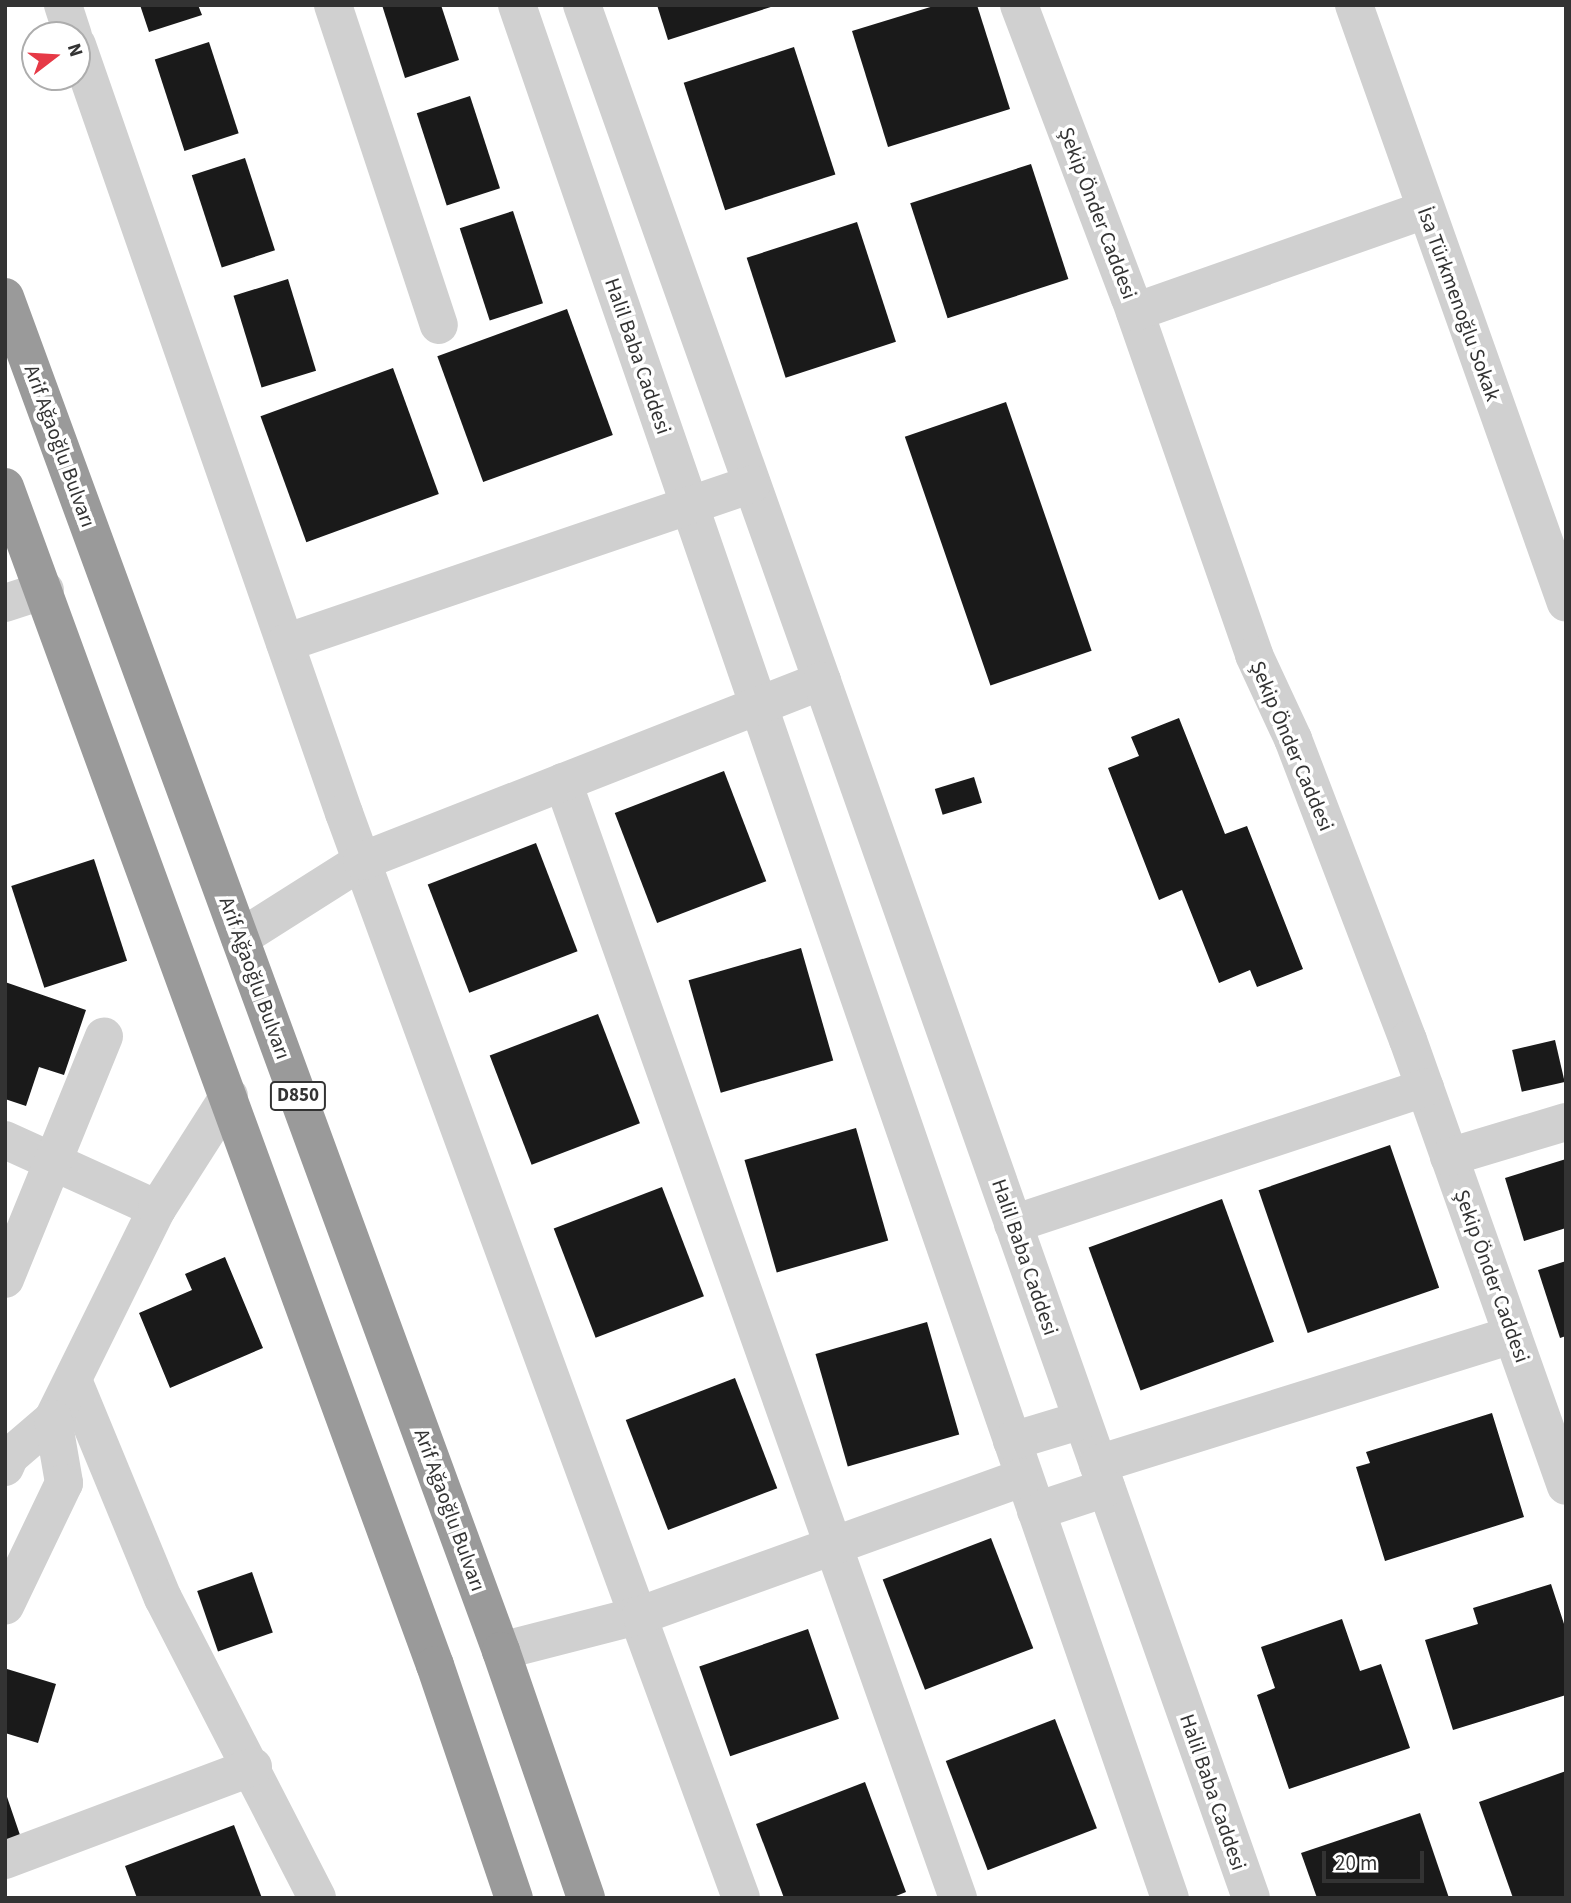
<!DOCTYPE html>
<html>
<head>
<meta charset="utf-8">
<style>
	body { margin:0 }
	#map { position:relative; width:1571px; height:1903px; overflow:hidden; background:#fff; font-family:"Source Sans 3",sans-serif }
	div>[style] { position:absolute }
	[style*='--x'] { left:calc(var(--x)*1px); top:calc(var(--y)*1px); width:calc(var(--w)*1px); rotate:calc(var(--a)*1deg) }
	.building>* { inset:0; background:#1a1a1a; transform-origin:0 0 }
	.minor>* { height:38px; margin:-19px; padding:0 19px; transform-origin:19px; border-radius:19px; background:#d0d0d0 }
	.highway>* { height:38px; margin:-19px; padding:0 19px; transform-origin:19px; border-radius:19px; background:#9a9a9a }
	span { translate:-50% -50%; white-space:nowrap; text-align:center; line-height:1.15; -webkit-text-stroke:7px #fff; paint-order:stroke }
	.shield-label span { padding:2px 5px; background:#fff; border:2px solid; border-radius:5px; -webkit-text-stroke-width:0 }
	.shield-label { font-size:19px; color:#333; font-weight:700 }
	.street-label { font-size:21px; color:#333 }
	.frame { position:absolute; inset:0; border:7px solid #333; pointer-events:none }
	.north { position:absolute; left:21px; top:21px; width:70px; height:70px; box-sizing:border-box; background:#fff; border:2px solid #adadad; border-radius:50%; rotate:73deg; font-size:19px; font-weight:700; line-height:28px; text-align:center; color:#333 }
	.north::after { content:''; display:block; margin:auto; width:24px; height:32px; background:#e63946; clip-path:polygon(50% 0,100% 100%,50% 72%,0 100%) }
	.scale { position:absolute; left:1322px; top:1851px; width:102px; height:32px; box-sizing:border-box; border:4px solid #333; border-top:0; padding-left:9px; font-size:21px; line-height:24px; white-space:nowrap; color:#333; -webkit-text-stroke:5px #fff; paint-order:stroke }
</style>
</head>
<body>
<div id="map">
	<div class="building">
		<i style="clip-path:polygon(140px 5px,198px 5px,202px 15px,149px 32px)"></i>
		<i style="clip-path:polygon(382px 5px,441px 5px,459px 60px,405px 78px)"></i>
		<i style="clip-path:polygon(657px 5px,774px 5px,774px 6px,668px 40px)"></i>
		<i style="clip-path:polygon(937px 5px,977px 5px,1010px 109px,888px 147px,852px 31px)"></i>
		<i style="left:209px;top:42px;width:96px;height:57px;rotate:72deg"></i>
		<i style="left:794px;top:47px;width:134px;height:116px;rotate:72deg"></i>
		<i style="left:470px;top:96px;width:97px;height:56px;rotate:72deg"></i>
		<i style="left:245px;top:158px;width:97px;height:56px;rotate:72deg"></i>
		<i style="left:1031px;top:164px;width:121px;height:127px;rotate:72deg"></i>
		<i style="left:513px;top:211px;width:97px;height:56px;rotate:72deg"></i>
		<i style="left:857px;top:222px;width:126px;height:116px;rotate:72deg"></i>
		<i style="left:288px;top:279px;width:96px;height:57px;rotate:73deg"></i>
		<i style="left:567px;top:309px;width:134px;height:138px;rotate:70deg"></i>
		<i style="left:393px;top:368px;width:134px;height:141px;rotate:70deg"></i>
		<i style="left:1006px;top:402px;width:263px;height:107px;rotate:71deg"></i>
		<i style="clip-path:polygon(1179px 718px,1225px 834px,1247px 826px,1303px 969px,1257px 987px,1250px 970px,1219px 983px,1182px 890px,1159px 900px,1108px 768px,1139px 756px,1131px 737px)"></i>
		<i style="left:724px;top:771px;width:118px;height:117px;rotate:69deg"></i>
		<i style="left:974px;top:777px;width:27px;height:41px;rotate:73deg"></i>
		<i style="left:536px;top:843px;width:116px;height:116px;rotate:69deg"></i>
		<i style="left:94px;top:859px;width:107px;height:87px;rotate:72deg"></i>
		<i style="left:801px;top:948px;width:117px;height:117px;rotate:74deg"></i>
		<i style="clip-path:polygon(5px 982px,86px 1010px,64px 1075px,39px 1067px,26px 1106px,5px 1099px)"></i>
		<i style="left:598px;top:1014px;width:117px;height:116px;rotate:69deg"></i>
		<i style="left:1555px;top:1040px;width:43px;height:44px;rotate:77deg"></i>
		<i style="left:856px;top:1128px;width:117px;height:116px;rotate:74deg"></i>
		<i style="left:1390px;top:1145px;width:151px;height:139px;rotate:71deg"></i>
		<i style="clip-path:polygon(1566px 1159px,1566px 1228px,1524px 1241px,1505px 1178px)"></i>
		<i style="left:662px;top:1187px;width:117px;height:116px;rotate:69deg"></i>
		<i style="left:1222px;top:1199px;width:152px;height:142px;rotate:70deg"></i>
		<i style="clip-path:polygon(225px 1257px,263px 1348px,170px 1388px,139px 1313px,192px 1290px,185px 1274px)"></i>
		<i style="clip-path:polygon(1566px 1261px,1566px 1336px,1560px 1338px,1538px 1270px)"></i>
		<i style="left:927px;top:1322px;width:117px;height:116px;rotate:74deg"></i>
		<i style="left:735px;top:1378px;width:118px;height:117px;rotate:69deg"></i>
		<i style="clip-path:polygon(1492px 1413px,1524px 1517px,1385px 1561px,1356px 1467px,1370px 1463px,1366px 1452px)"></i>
		<i style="left:991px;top:1538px;width:118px;height:116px;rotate:69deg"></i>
		<i style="left:252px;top:1572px;width:64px;height:58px;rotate:71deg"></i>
		<i style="clip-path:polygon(1551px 1584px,1566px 1630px,1566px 1695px,1453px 1730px,1425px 1640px,1478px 1624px,1473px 1608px)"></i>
		<i style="clip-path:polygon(1342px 1619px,1360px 1671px,1381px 1664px,1410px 1748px,1289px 1789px,1257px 1695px,1275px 1688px,1261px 1647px)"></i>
		<i style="left:808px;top:1629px;width:95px;height:115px;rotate:71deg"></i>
		<i style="clip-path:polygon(7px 1669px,56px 1684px,38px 1743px,5px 1733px)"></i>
		<i style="left:1055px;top:1719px;width:117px;height:117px;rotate:69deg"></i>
		<i style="clip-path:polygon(1566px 1771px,1566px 1896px,1513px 1898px,1479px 1802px)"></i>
		<i style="clip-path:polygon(865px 1782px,906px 1892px,891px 1898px,784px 1898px,756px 1824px)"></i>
		<i style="clip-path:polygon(5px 1791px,21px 1838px,5px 1843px)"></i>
		<i style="clip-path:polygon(1420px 1813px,1449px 1898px,1317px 1898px,1301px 1853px)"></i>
		<i style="clip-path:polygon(234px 1825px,262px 1898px,137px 1898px,125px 1866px)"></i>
	</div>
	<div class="minor">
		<i style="--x:63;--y:5;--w:32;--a:72"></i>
		<i style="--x:333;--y:5;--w:337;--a:71.7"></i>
		<i style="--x:517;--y:5;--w:2002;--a:70.97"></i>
		<i style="--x:582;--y:5;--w:717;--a:70.45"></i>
		<i style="--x:1019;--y:5;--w:313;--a:69.3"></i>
		<i style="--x:1130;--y:298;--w:378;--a:70.8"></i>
		<i style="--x:1254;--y:655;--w:93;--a:65.1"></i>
		<i style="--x:1293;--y:739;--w:322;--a:69.1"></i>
		<i style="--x:1408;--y:1040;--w:473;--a:70.5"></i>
		<i style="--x:1354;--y:5;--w:634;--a:70.48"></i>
		<i style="--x:77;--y:45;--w:813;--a:70.83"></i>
		<i style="--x:344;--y:813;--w:1155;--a:69.9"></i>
		<i style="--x:1135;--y:312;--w:307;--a:-19.4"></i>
		<i style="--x:5;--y:603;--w:42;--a:-18"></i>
		<i style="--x:285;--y:643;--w:493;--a:-18.8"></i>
		<i style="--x:563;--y:782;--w:1184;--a:70.51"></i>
		<i style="--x:240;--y:938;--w:144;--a:-32.3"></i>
		<i style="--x:362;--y:861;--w:494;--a:-21.4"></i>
		<i style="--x:822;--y:681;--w:1290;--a:70.58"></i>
		<i style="--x:5;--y:1140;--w:167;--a:24.4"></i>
		<i style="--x:1449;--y:1157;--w:122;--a:-16.7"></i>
		<i style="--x:1013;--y:1224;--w:434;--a:-18.3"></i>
		<i style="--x:5;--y:1279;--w:262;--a:-67.8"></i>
		<i style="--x:73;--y:1380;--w:236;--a:67.6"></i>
		<i style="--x:163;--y:1598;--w:337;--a:62.8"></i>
		<i style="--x:53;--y:1419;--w:234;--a:-63.7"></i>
		<i style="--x:157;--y:1209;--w:134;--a:-57.5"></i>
		<i style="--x:1012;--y:1441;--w:73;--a:-16.7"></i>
		<i style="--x:1098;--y:1464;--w:434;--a:-17.3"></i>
		<i style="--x:5;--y:1467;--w:12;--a:-66"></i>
		<i style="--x:10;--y:1456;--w:57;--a:-40.7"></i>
		<i style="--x:53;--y:1419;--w:65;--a:80.2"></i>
		<i style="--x:64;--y:1483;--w:136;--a:115.6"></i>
		<i style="--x:1036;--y:1511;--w:74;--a:-18.2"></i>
		<i style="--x:501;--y:1651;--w:145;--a:-14.4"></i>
		<i style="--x:641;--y:1615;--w:407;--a:-19.8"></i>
		<i style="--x:5;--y:1860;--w:265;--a:-20.6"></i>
	</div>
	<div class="highway">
		<i style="--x:5;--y:297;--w:1442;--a:69.88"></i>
		<i style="--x:501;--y:1651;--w:261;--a:71"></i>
		<i style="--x:5;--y:487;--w:1254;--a:69.95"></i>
		<i style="--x:435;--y:1665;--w:246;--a:71.3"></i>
	</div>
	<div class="shield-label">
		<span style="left:298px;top:1096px">D850</span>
	</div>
	<div class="street-label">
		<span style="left:1098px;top:213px;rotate:69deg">Şekip Önder Caddesi</span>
		<span style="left:1459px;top:304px;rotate:70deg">İsa Türkmenoğlu Sokak</span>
		<span style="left:638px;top:356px;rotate:71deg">Halil Baba Caddesi</span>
		<span style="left:60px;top:446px;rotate:70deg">Arif Ağaoğlu Bulvarı</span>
		<span style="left:1292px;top:746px;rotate:67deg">Şekip Önder Caddesi</span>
		<span style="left:255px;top:978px;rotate:70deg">Arif Ağaoğlu Bulvarı</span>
		<span style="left:1025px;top:1257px;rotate:71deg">Halil Baba Caddesi</span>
		<span style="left:1492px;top:1276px;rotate:70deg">Şekip Önder Caddesi</span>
		<span style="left:450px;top:1510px;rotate:70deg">Arif Ağaoğlu Bulvarı</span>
		<span style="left:1213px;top:1792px;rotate:71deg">Halil Baba Caddesi</span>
	</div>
	<div class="frame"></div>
	<div class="north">N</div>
	<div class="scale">20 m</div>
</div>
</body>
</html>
